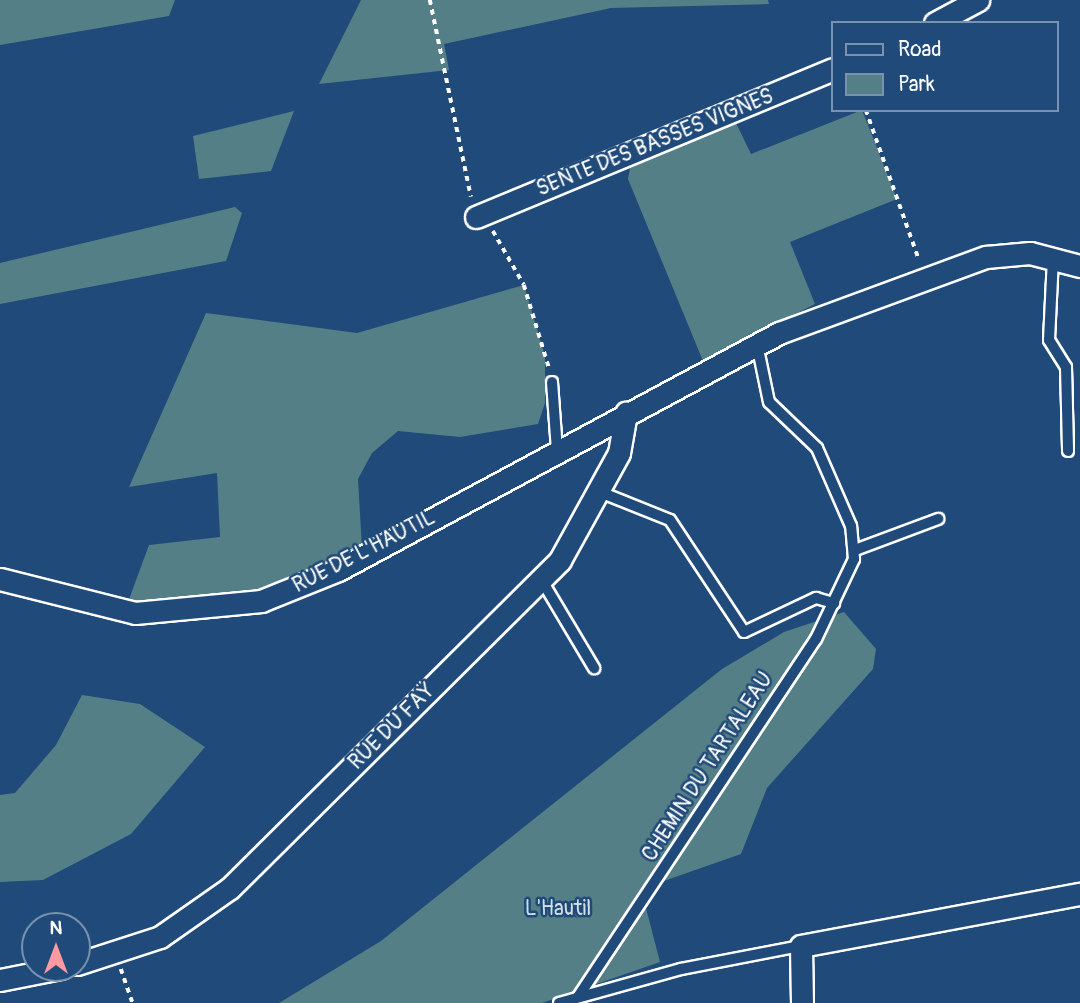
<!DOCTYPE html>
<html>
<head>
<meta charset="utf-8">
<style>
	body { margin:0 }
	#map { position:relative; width:1080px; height:1003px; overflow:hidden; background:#1f4a7a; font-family:Pangolin,sans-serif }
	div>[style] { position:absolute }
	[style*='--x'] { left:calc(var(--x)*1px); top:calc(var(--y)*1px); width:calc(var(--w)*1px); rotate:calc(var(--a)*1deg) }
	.green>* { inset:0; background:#557f86 }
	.path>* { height:3.5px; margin-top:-1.75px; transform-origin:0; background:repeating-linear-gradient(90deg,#fff 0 5px,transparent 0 10px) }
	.roads { filter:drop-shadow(2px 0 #fff) drop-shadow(-2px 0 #fff) drop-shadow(0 2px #fff) drop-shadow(0 -2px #fff) }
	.lane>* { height:10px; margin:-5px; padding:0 5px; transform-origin:5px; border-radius:5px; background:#1f4a7a }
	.street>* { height:21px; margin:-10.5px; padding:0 10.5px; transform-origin:10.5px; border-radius:10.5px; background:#1f4a7a }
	span { translate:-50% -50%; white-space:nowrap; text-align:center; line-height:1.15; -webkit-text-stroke:5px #1f4a7a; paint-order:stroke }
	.street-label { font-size:21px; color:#fff }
	.park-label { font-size:21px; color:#d4dfe1 }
	.legend { position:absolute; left:831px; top:21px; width:228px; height:91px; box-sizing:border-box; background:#1f4a7a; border:2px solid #7992af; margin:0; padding:9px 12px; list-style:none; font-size:21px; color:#fff }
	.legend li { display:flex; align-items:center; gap:14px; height:35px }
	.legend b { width:35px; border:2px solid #7992af }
	.north { position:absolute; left:21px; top:912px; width:70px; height:70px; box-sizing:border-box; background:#1f4a7a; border:2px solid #7992af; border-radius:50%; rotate:0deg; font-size:19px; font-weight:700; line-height:28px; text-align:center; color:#fff }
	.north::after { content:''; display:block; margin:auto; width:24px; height:32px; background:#ff9aa2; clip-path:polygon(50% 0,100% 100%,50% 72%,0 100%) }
</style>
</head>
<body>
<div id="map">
	<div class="green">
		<i style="clip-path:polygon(0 0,175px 0,169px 16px,0 45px)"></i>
		<i style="clip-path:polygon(361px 0,768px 0,769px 4px,611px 8px,444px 44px,449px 70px,319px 84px)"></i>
		<i style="clip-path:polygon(862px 110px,897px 199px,790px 242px,815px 304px,703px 361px,628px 179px,630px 168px,735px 121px,751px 154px)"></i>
		<i style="clip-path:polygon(294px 111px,271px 171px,199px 179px,193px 136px)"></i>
		<i style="clip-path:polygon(235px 207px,242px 213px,226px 261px,0 304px,0 263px)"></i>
		<i style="clip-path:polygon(524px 285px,545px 356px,545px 403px,538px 424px,460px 437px,398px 431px,372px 453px,358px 479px,362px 548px,205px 610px,128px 602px,149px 545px,220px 537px,217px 473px,129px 487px,206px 313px,357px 333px)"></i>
		<i style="clip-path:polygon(844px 612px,876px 649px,873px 669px,767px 788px,741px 854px,641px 889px,660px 962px,542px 1003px,279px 1003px,381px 941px,722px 669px,784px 632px)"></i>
		<i style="clip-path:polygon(82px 695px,140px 704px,205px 747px,131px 834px,43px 880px,0 882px,0 795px,15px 793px,56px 745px)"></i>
	</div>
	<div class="path">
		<i style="--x:430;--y:0;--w:201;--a:78.2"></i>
		<i style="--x:866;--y:110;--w:159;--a:70.5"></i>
		<i style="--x:493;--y:231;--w:62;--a:60.1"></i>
		<i style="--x:524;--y:285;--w:87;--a:73.2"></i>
		<i style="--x:121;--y:969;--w:36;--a:71"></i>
	</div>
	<div class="roads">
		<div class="lane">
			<i style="--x:1053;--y:258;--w:82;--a:92.8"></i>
			<i style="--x:1049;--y:340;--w:32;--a:58"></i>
			<i style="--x:1066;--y:367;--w:84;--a:88.6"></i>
			<i style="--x:552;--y:382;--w:68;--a:85.8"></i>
			<i style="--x:600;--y:492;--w:75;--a:21.8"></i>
			<i style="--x:670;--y:520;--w:134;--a:56.5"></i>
			<i style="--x:744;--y:632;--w:80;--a:-25.3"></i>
			<i style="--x:816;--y:598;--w:19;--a:16"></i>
			<i style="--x:855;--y:550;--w:89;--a:-20.5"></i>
			<i style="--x:541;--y:579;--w:104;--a:59.2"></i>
			<i style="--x:578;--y:997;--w:430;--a:-56.4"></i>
			<i style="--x:816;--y:639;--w:89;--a:-64.6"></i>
			<i style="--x:854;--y:559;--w:33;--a:-95"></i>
			<i style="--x:851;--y:526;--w:85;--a:-113.6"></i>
			<i style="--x:817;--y:448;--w:66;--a:-136.2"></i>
			<i style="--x:769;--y:402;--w:59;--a:-101.7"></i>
			<i style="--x:559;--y:1003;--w:127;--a:-15.6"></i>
			<i style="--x:681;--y:969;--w:122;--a:-10.9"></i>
		</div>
		<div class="street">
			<i style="--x:935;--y:23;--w:49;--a:-28.1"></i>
			<i style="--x:476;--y:217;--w:386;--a:-22.5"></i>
			<i style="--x:0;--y:579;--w:139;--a:14.1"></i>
			<i style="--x:135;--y:613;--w:127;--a:-5.4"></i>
			<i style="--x:261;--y:601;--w:83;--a:-21.9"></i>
			<i style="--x:338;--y:570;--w:501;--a:-28.25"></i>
			<i style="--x:779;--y:333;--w:221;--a:-20.2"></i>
			<i style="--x:986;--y:257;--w:44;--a:-5.2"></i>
			<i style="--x:1030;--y:253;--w:52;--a:14.6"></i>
			<i style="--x:77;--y:964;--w:87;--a:-18"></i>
			<i style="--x:160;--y:937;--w:85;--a:-35"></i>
			<i style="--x:230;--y:888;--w:465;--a:-44.8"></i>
			<i style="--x:560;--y:560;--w:122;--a:-61.1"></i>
			<i style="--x:619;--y:453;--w:41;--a:-80.1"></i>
			<i style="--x:0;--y:980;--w:62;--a:-11.1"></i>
			<i style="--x:802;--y:1003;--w:57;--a:-91"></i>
			<i style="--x:801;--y:946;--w:284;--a:-10.6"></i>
		</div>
	</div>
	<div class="street-label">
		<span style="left:655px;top:143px;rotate:-22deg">SENTE DES BASSES VIGNES</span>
		<span style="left:364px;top:552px;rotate:-27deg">RUE DE L'HAUTIL</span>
		<span style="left:392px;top:727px;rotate:-45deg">RUE DU FAŸ</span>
		<span style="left:708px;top:767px;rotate:-57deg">CHEMIN DU TARTALEAU</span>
	</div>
	<div class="park-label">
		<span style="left:558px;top:909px">L'Hautil</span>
	</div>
	<ul class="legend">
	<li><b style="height:9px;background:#1f4a7a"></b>Road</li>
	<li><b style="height:19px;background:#557f86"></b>Park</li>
	</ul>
	<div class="north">N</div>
</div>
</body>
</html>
